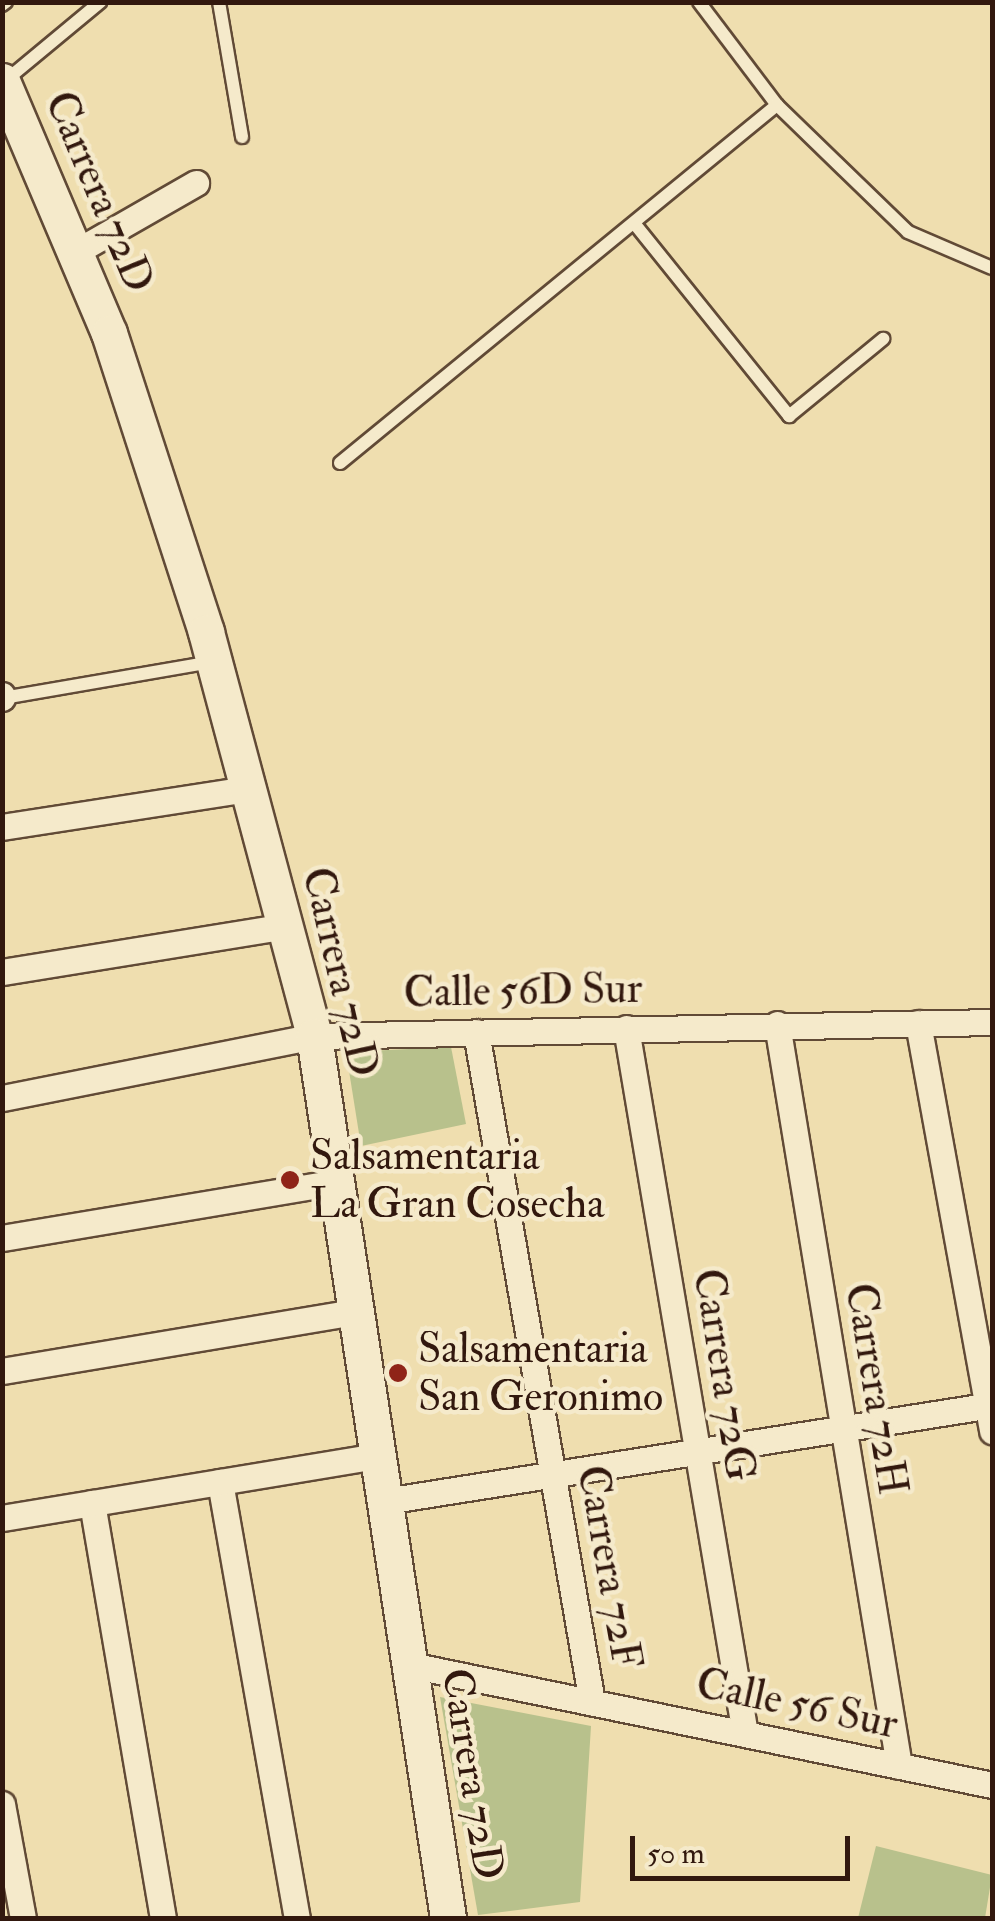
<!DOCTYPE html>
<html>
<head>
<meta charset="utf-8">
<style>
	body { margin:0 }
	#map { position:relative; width:995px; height:1921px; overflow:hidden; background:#efdeaf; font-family:"IM FELL Double Pica",serif }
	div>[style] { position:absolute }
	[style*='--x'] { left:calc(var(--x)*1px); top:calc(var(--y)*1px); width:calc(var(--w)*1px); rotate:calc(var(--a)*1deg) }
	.green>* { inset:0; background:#b8c18c }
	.roads { filter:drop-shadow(2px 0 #614a36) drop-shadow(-2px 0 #614a36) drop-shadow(0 2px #614a36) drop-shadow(0 -2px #614a36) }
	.lane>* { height:12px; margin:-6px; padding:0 6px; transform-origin:6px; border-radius:6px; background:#f5eacb }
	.street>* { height:25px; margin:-12.5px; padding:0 12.5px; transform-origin:12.5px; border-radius:12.5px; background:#f5eacb }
	.secondary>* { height:35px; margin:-17.5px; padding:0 17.5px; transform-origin:17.5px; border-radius:17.5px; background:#f5eacb }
	.dots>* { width:28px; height:28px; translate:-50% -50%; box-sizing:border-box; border:5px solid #f5eacb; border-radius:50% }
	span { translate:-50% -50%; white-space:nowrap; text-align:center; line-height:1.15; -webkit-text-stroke:9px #f5eacb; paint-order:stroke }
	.street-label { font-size:42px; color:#32180e }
	.poi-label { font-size:42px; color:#32180e }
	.left { translate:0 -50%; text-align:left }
	.frame { position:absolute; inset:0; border:5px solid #32180e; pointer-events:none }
	.scale { position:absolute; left:630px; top:1836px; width:220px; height:45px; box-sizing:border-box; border:5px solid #32180e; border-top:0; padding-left:12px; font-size:30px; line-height:35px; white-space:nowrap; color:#32180e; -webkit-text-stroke:8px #f5eacb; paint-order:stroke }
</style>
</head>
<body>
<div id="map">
	<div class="green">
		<i style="clip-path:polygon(451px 1047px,466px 1124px,361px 1146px,346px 1052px)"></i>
		<i style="clip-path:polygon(440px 1697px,591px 1726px,580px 1902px,478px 1915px)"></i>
		<i style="clip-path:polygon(876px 1846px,992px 1875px,985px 1918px,858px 1918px)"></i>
	</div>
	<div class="roads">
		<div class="lane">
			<i style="--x:219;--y:2;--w:137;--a:80.3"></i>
			<i style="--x:699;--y:2;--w:129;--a:52.9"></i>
			<i style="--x:2;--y:5;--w:5;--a:-37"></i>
			<i style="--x:5;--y:81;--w:124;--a:-39.7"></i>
			<i style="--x:634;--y:223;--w:248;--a:51.2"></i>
			<i style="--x:789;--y:416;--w:122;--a:-39.3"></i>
			<i style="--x:340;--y:463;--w:565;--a:-39.33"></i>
			<i style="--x:777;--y:105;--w:182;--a:44.1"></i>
			<i style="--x:908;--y:232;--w:91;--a:23.2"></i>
			<i style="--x:3;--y:698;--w:211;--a:-9.8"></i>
		</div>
		<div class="street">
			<i style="--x:79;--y:250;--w:135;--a:-29.8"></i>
			<i style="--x:2;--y:695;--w:3;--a:90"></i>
			<i style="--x:2;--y:827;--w:248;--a:-8.8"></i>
			<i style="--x:2;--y:972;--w:289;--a:-9.2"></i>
			<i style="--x:918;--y:1023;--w:415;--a:79.7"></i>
			<i style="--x:777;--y:1024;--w:752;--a:80.66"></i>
			<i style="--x:626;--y:1028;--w:716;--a:80.43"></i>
			<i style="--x:476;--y:1032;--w:680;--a:80.18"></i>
			<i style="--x:2;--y:1098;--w:318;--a:-11.2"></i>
			<i style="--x:314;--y:1036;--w:678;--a:-1.18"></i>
			<i style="--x:2;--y:1238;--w:339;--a:-9.5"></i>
			<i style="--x:2;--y:1371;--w:359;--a:-9.5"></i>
			<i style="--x:220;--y:1482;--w:443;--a:80"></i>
			<i style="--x:385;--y:1501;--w:615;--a:-8.99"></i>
			<i style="--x:92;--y:1503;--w:421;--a:80.3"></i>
			<i style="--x:2;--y:1518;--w:381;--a:-9.4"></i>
			<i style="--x:410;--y:1665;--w:594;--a:11.65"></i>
			<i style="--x:2;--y:1804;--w:116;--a:79.6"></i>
		</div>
		<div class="secondary">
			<i style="--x:2;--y:81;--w:274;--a:67"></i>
			<i style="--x:109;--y:333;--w:314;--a:72"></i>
			<i style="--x:206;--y:632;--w:418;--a:75"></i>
			<i style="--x:314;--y:1036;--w:892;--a:81.36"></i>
		</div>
	</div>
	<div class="dots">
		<i style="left:290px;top:1180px;background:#8f2418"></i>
		<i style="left:398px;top:1373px;background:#8f2418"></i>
	</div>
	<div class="street-label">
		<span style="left:99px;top:192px;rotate:67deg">Carrera 72D</span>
		<span style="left:340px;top:972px;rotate:77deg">Carrera 72D</span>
		<span style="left:523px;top:991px;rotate:-1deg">Calle 56D Sur</span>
		<span style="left:724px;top:1375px;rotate:81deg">Carrera 72G</span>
		<span style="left:876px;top:1389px;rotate:81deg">Carrera 72H</span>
		<span style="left:609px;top:1567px;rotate:80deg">Carrera 72F</span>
		<span style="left:797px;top:1704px;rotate:12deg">Calle 56 Sur</span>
		<span style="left:472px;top:1774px;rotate:81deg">Carrera 72D</span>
	</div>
	<div class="poi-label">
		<span class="left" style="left:310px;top:1180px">Salsamentaria<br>La Gran Cosecha</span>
		<span class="left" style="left:418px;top:1373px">Salsamentaria<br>San Geronimo</span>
	</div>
	<div class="frame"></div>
	<div class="scale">50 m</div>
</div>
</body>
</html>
